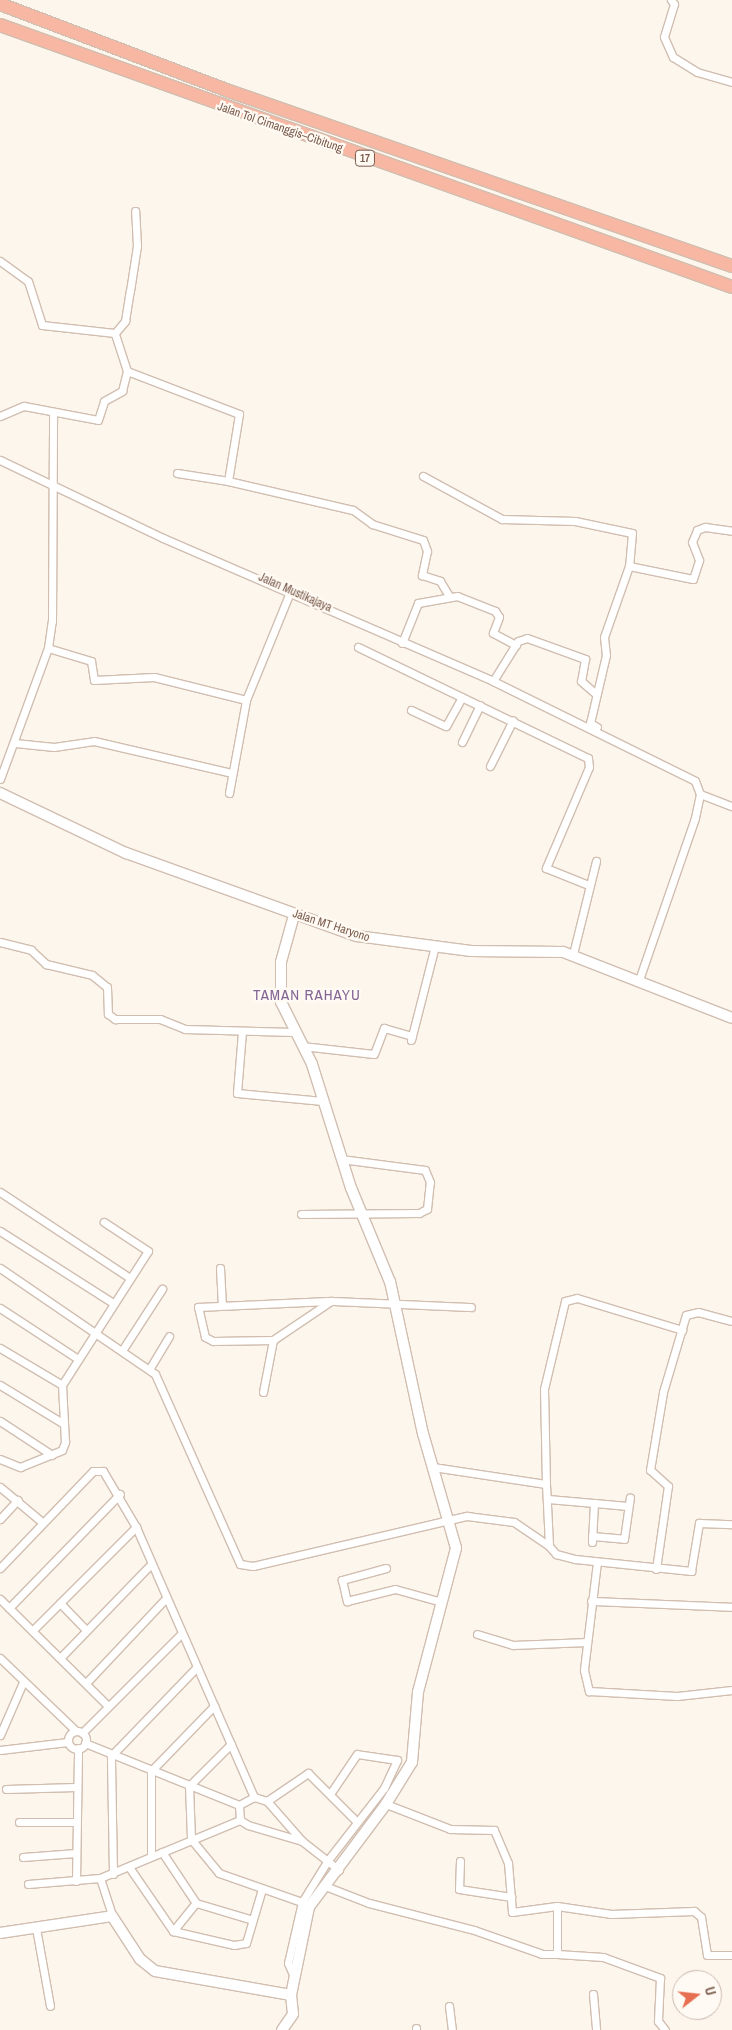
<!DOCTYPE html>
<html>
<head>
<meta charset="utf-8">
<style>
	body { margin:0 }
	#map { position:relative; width:732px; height:2030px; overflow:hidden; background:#fdf6ec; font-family:"Archivo Narrow",sans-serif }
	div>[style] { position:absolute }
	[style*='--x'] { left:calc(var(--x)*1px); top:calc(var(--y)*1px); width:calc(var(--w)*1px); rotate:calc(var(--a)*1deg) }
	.roads { filter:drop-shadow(1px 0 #d1beb0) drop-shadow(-1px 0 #d1beb0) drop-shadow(0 1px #d1beb0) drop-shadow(0 -1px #d1beb0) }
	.street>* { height:7px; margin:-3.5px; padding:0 3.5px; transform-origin:3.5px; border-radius:3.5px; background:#fff }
	.street>.ring { margin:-3.5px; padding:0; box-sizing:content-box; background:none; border:7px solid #fff; border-radius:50% }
	.secondary>* { height:10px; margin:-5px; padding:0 5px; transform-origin:5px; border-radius:5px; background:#fff }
	.highway>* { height:12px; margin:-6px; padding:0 6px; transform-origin:6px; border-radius:6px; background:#f7b7a3 }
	span { translate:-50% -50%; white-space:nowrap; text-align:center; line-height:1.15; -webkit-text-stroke:4.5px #fffaf3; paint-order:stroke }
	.shield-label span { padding:1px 4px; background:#fffaf3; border:1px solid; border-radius:4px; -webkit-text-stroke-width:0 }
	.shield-label { font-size:11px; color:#7a5c4d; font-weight:700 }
	.street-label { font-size:12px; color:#7a5c4d }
	.quarter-label { font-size:15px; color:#846695; letter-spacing:1px }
	.north { position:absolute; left:672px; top:1970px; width:50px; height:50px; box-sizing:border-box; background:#fffaf3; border:1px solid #cabbb1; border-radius:50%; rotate:74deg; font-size:14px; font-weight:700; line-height:20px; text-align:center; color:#7a5c4d }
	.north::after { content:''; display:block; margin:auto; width:18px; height:22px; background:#e76f51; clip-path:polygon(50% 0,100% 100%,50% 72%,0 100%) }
</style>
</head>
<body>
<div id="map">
	<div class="roads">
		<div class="street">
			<i style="--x:671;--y:0;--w:5;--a:53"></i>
			<i style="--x:674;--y:4;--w:34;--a:107"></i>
			<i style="--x:664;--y:37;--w:22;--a:66"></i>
			<i style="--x:673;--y:57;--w:28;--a:32"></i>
			<i style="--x:697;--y:72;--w:36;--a:16"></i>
			<i style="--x:0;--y:261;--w:34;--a:36"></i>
			<i style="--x:28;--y:281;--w:46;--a:72.3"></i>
			<i style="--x:42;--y:325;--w:73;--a:6.3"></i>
			<i style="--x:115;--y:333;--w:16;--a:-50"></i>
			<i style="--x:125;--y:321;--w:30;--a:-81"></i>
			<i style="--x:130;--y:291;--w:46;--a:-81.2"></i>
			<i style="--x:137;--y:246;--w:35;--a:-93"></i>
			<i style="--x:127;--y:371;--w:120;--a:21"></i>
			<i style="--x:239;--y:414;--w:68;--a:99.3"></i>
			<i style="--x:228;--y:481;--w:128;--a:13.1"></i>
			<i style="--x:353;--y:510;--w:24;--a:36"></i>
			<i style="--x:372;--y:524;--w:53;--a:17.4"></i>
			<i style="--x:423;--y:540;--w:12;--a:70"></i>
			<i style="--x:427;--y:551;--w:25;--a:102"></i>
			<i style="--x:422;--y:575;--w:19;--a:18"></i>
			<i style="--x:440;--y:581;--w:17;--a:59"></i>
			<i style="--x:0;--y:416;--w:26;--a:-23"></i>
			<i style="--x:24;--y:406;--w:75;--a:10.7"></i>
			<i style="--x:98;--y:420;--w:20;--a:-72"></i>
			<i style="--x:104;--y:401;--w:21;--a:-29"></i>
			<i style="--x:122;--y:391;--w:21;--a:-76"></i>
			<i style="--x:127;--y:371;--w:40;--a:-108"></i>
			<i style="--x:0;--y:460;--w:181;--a:25.6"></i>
			<i style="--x:163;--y:538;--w:360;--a:23.4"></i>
			<i style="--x:493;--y:681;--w:225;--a:26.3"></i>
			<i style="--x:695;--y:781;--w:14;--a:69"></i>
			<i style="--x:700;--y:794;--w:25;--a:102"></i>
			<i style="--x:695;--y:818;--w:171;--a:109.1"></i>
			<i style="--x:177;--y:473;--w:52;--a:8.9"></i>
			<i style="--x:423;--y:476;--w:90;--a:28.6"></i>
			<i style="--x:502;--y:519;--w:73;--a:1.6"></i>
			<i style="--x:575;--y:521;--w:58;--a:11.9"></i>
			<i style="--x:632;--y:533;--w:33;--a:95"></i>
			<i style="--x:629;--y:566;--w:75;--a:109.4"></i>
			<i style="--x:604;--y:637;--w:18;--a:84"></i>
			<i style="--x:606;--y:655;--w:70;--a:103.2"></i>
			<i style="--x:590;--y:723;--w:8;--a:30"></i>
			<i style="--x:629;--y:566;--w:65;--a:11.5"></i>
			<i style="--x:693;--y:579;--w:20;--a:-72"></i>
			<i style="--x:699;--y:560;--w:19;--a:-111"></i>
			<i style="--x:692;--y:542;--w:13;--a:-67"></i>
			<i style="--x:697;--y:530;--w:9;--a:-21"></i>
			<i style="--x:705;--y:527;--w:27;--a:8"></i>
			<i style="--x:402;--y:643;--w:43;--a:-68.2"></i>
			<i style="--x:418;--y:603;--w:40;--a:-10"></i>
			<i style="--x:457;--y:596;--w:41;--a:21.5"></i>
			<i style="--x:495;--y:611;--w:7;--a:56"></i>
			<i style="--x:499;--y:617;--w:17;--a:111"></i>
			<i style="--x:493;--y:633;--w:26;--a:28"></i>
			<i style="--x:358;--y:647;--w:255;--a:25.8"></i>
			<i style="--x:588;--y:758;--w:9;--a:84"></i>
			<i style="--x:589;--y:767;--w:110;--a:113.1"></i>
			<i style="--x:546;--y:868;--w:45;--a:22"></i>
			<i style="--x:48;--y:648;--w:45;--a:16.8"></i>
			<i style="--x:91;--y:661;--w:19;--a:81"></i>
			<i style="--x:94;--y:680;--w:60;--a:-2.9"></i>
			<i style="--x:154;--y:677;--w:95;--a:14"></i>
			<i style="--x:493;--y:681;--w:47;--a:-58"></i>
			<i style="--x:518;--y:641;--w:9;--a:-18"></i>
			<i style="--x:527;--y:638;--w:62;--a:19.9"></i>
			<i style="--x:585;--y:659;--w:22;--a:100"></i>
			<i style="--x:581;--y:681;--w:20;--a:41"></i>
			<i style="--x:411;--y:710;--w:38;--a:25"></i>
			<i style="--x:446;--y:726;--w:33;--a:-61"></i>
			<i style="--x:462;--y:742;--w:41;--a:-64.1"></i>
			<i style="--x:15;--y:743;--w:39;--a:6"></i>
			<i style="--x:54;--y:747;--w:40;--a:-8.5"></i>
			<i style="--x:94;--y:741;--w:141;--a:13.1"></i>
			<i style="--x:490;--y:766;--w:51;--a:-63.4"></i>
			<i style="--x:0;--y:779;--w:140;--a:-69.9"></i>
			<i style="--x:48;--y:648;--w:27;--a:-82"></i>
			<i style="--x:52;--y:621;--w:208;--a:-89.7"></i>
			<i style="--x:229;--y:793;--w:95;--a:-79.6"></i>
			<i style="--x:246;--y:700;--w:119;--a:-67.8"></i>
			<i style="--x:700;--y:794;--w:34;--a:21"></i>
			<i style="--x:0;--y:942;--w:32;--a:14"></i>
			<i style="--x:31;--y:950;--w:21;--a:43"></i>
			<i style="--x:46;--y:964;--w:47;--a:13.4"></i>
			<i style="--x:92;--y:975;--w:19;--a:39"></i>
			<i style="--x:107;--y:987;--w:27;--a:88"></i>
			<i style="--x:108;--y:1014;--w:9;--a:36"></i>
			<i style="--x:115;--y:1019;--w:45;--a:0"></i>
			<i style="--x:160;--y:1019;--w:27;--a:22"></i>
			<i style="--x:185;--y:1029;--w:108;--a:1.6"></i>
			<i style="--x:573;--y:954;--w:96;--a:-76.1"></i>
			<i style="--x:242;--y:1032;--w:61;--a:94.7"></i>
			<i style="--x:237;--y:1093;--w:86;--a:5.3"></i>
			<i style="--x:411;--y:1040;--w:97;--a:-75.7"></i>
			<i style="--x:302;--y:1046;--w:72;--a:6.3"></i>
			<i style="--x:374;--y:1054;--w:28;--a:-69"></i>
			<i style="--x:384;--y:1028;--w:29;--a:16"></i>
			<i style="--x:0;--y:1192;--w:156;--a:33.5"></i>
			<i style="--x:301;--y:1214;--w:118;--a:-0.5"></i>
			<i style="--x:419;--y:1213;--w:9;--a:-27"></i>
			<i style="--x:427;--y:1209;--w:27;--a:-84"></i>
			<i style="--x:430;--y:1182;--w:13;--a:-113"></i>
			<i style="--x:425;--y:1170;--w:85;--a:-172.5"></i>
			<i style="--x:0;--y:1231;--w:134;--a:32.5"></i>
			<i style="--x:0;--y:1268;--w:188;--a:34.4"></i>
			<i style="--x:155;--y:1374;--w:208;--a:65.9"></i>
			<i style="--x:240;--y:1564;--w:13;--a:9"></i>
			<i style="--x:253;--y:1566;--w:220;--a:-13.2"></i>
			<i style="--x:467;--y:1516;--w:47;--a:7.3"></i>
			<i style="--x:514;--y:1522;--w:42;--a:34.4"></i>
			<i style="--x:220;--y:1268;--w:35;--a:87"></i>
			<i style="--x:0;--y:1308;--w:93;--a:33.2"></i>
			<i style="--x:273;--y:1340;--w:60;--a:179"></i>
			<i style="--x:213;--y:1341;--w:9;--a:-153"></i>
			<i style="--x:205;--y:1337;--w:31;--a:-103"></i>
			<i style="--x:198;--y:1307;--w:130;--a:-2.6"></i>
			<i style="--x:0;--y:1348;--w:72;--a:30.8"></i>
			<i style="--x:62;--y:1385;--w:159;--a:-57.3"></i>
			<i style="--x:148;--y:1251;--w:53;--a:-146.6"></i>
			<i style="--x:123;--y:1349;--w:72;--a:-57"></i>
			<i style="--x:150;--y:1368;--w:37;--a:-59"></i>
			<i style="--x:0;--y:1385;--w:75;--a:31.4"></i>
			<i style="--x:263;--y:1392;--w:53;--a:-79.1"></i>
			<i style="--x:273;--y:1340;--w:70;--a:-33.9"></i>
			<i style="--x:331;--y:1301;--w:140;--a:2.5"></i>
			<i style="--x:0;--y:1421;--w:62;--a:33.2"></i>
			<i style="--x:0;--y:1459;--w:22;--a:22"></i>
			<i style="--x:20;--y:1467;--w:45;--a:-22"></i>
			<i style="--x:62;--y:1450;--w:9;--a:-69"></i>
			<i style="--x:65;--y:1442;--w:57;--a:-93"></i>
			<i style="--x:433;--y:1467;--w:114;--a:8.6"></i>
			<i style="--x:546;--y:1484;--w:62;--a:87.2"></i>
			<i style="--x:549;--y:1546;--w:11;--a:49"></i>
			<i style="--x:556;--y:1554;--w:20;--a:15"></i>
			<i style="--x:575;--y:1559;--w:117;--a:5.9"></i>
			<i style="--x:691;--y:1571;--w:49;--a:-80.5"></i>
			<i style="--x:699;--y:1523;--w:33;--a:2"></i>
			<i style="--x:546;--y:1484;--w:95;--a:-91.2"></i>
			<i style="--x:544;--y:1389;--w:90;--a:-76.6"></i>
			<i style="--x:565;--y:1301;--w:12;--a:-14"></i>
			<i style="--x:577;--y:1298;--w:110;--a:16.9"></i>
			<i style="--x:0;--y:1487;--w:55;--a:39.8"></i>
			<i style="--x:548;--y:1499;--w:46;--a:5"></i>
			<i style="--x:594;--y:1503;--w:39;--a:93"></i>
			<i style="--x:594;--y:1503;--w:34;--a:5"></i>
			<i style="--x:0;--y:1519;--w:26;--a:-47"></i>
			<i style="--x:592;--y:1536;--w:32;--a:5"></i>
			<i style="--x:624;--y:1539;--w:42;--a:-81.9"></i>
			<i style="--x:597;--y:1562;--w:109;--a:96.9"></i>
			<i style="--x:584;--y:1670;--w:22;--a:77"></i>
			<i style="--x:589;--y:1691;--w:88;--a:3.3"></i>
			<i style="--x:677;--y:1696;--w:55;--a:-6.2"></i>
			<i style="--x:0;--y:1568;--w:134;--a:-46.2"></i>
			<i style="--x:93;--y:1471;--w:10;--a:0"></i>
			<i style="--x:103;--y:1471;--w:65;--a:59.5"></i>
			<i style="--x:136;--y:1527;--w:295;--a:66.4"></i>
			<i style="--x:386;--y:1568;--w:46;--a:164.7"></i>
			<i style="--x:342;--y:1580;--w:22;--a:77"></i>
			<i style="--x:347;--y:1601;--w:49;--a:-14"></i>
			<i style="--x:395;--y:1589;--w:49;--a:15.5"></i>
			<i style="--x:656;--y:1569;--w:84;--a:-81.8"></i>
			<i style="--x:668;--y:1486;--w:24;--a:-138"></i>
			<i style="--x:650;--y:1470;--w:79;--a:-80.5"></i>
			<i style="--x:663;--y:1392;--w:80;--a:-73.4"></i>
			<i style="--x:686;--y:1315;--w:12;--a:-14"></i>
			<i style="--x:698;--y:1312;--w:34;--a:15"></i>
			<i style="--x:0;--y:1599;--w:152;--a:44.7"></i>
			<i style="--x:591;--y:1601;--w:141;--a:2.4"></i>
			<i style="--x:60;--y:1603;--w:37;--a:46"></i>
			<i style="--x:9;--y:1608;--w:159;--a:-45.8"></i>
			<i style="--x:33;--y:1630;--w:146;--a:-45"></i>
			<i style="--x:477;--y:1634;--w:38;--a:17"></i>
			<i style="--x:513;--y:1645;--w:74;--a:-2.3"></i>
			<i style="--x:61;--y:1657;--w:129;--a:-45.9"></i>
			<i style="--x:0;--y:1658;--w:105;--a:43.8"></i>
			<i style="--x:86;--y:1683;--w:117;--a:-46.7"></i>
			<i class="ring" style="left:68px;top:1731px;width:11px;height:11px"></i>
			<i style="--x:82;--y:1733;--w:140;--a:-45"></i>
			<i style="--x:0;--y:1735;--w:58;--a:-66.5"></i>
			<i style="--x:85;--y:1743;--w:166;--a:21.9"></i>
			<i style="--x:231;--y:1744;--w:59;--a:135"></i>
			<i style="--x:189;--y:1786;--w:53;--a:87.8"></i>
			<i style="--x:191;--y:1839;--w:44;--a:50.5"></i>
			<i style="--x:219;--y:1873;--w:88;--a:19.3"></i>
			<i style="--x:0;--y:1750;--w:68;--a:-6.7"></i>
			<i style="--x:6;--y:1789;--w:70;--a:-1.6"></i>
			<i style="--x:267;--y:1801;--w:50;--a:-34.3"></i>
			<i style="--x:308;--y:1773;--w:69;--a:45"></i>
			<i style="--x:386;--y:1804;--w:69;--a:21.3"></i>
			<i style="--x:450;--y:1829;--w:44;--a:1.3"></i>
			<i style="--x:494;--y:1830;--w:36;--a:67"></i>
			<i style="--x:508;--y:1863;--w:49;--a:85.3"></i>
			<i style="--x:512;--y:1912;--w:45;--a:-7.6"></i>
			<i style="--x:557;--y:1906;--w:48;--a:90"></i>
			<i style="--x:557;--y:1954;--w:46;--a:3.7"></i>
			<i style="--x:603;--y:1957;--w:61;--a:20.2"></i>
			<i style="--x:660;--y:1978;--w:43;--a:92.7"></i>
			<i style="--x:658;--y:2021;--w:11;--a:52"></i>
			<i style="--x:19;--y:1822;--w:56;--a:0"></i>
			<i style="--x:302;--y:1841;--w:56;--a:-163.5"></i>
			<i style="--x:248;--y:1825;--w:9;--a:-148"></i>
			<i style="--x:240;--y:1820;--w:15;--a:-94"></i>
			<i style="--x:239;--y:1805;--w:17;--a:-28"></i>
			<i style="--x:254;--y:1797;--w:14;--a:17"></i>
			<i style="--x:267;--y:1801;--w:53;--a:48.8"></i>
			<i style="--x:302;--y:1841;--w:47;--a:38.1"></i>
			<i style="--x:162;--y:1852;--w:61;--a:56.3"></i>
			<i style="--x:196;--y:1903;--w:59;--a:16.6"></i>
			<i style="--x:151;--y:1856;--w:85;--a:-90"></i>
			<i style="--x:151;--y:1771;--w:91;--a:-45.9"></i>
			<i style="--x:23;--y:1857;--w:53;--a:-4.3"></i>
			<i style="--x:460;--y:1861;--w:28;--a:92"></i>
			<i style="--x:459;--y:1889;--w:53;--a:8.7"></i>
			<i style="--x:129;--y:1867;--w:78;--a:55.5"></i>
			<i style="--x:173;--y:1931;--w:63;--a:12.9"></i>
			<i style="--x:234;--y:1945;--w:12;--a:-9"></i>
			<i style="--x:246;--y:1943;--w:56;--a:-73.5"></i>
			<i style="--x:113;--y:1874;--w:118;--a:-91"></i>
			<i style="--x:111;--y:1756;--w:124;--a:-46"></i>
			<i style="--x:100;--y:1878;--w:40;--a:72"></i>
			<i style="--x:76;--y:1881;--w:133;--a:-89.1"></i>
			<i style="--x:28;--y:1884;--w:72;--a:-4.8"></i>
			<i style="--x:100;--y:1878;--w:152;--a:-22.5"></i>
			<i style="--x:325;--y:1886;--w:47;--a:21.1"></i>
			<i style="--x:369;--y:1903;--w:108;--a:14.4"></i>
			<i style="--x:474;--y:1930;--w:72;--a:19.4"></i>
			<i style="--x:542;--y:1954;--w:15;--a:0"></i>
			<i style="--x:557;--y:1906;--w:55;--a:8.4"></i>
			<i style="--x:611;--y:1914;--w:83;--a:-2.1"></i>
			<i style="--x:694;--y:1911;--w:9;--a:41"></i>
			<i style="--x:701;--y:1917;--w:38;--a:81"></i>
			<i style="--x:707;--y:1955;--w:25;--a:0"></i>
			<i style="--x:36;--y:1928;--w:79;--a:79.8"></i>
			<i style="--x:173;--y:1931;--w:36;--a:-51"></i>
			<i style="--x:294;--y:1977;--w:15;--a:-113"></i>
			<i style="--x:288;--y:1963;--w:63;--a:-77.1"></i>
			<i style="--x:302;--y:1902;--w:49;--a:-58.2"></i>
			<i style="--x:328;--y:1860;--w:91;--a:-52.1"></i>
			<i style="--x:384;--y:1788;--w:31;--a:-65"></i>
			<i style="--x:397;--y:1760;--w:40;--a:-171.5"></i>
			<i style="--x:357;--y:1754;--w:48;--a:124"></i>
			<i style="--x:593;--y:1994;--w:36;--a:85"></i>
			<i style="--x:449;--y:2006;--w:24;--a:83"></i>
			<i style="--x:416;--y:2030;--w:2;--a:-90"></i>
		</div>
		<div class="secondary">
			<i style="--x:0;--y:793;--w:140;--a:25.5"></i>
			<i style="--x:126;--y:853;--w:245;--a:19.8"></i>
			<i style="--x:357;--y:936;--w:115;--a:7.5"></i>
			<i style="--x:471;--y:951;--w:92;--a:0.6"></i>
			<i style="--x:563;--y:952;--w:181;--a:21.3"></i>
			<i style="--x:0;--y:1933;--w:113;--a:-8.6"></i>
			<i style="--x:112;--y:1916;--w:51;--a:56.9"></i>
			<i style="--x:140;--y:1959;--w:19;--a:39"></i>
			<i style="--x:155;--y:1971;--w:138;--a:10"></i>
			<i style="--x:282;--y:2030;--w:19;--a:-55"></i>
			<i style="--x:293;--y:2014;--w:19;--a:-96"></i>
			<i style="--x:291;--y:1995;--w:90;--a:-78.4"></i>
			<i style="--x:309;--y:1907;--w:129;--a:-53.2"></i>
			<i style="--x:386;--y:1804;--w:49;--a:-58.2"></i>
			<i style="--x:412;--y:1762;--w:70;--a:-85.1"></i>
			<i style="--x:418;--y:1692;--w:149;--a:-75.2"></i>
			<i style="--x:456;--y:1548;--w:119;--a:-106.1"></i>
			<i style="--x:423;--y:1434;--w:156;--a:-102.2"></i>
			<i style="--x:390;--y:1282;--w:102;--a:-112.5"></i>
			<i style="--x:351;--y:1188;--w:130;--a:-107.5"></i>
			<i style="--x:312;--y:1064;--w:69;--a:-116.6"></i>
			<i style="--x:281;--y:1002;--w:40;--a:-90"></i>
			<i style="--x:281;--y:962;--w:49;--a:-74.5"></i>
		</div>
		<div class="highway">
			<i style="--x:0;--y:4;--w:242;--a:20.8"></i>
			<i style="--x:226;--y:90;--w:536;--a:19.18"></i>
			<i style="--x:0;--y:25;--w:777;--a:19.69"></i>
		</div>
	</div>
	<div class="shield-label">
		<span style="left:365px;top:158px">17</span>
	</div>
	<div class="street-label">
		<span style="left:280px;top:128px;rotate:19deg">Jalan Tol Cimanggis–Cibitung</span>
		<span style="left:295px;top:593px;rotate:24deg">Jalan Mustikajaya</span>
		<span style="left:331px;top:926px;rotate:18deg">Jalan MT Haryono</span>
	</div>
	<div class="quarter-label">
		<span style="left:307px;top:995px">TAMAN RAHAYU</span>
	</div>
	<div class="north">U</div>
</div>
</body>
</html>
